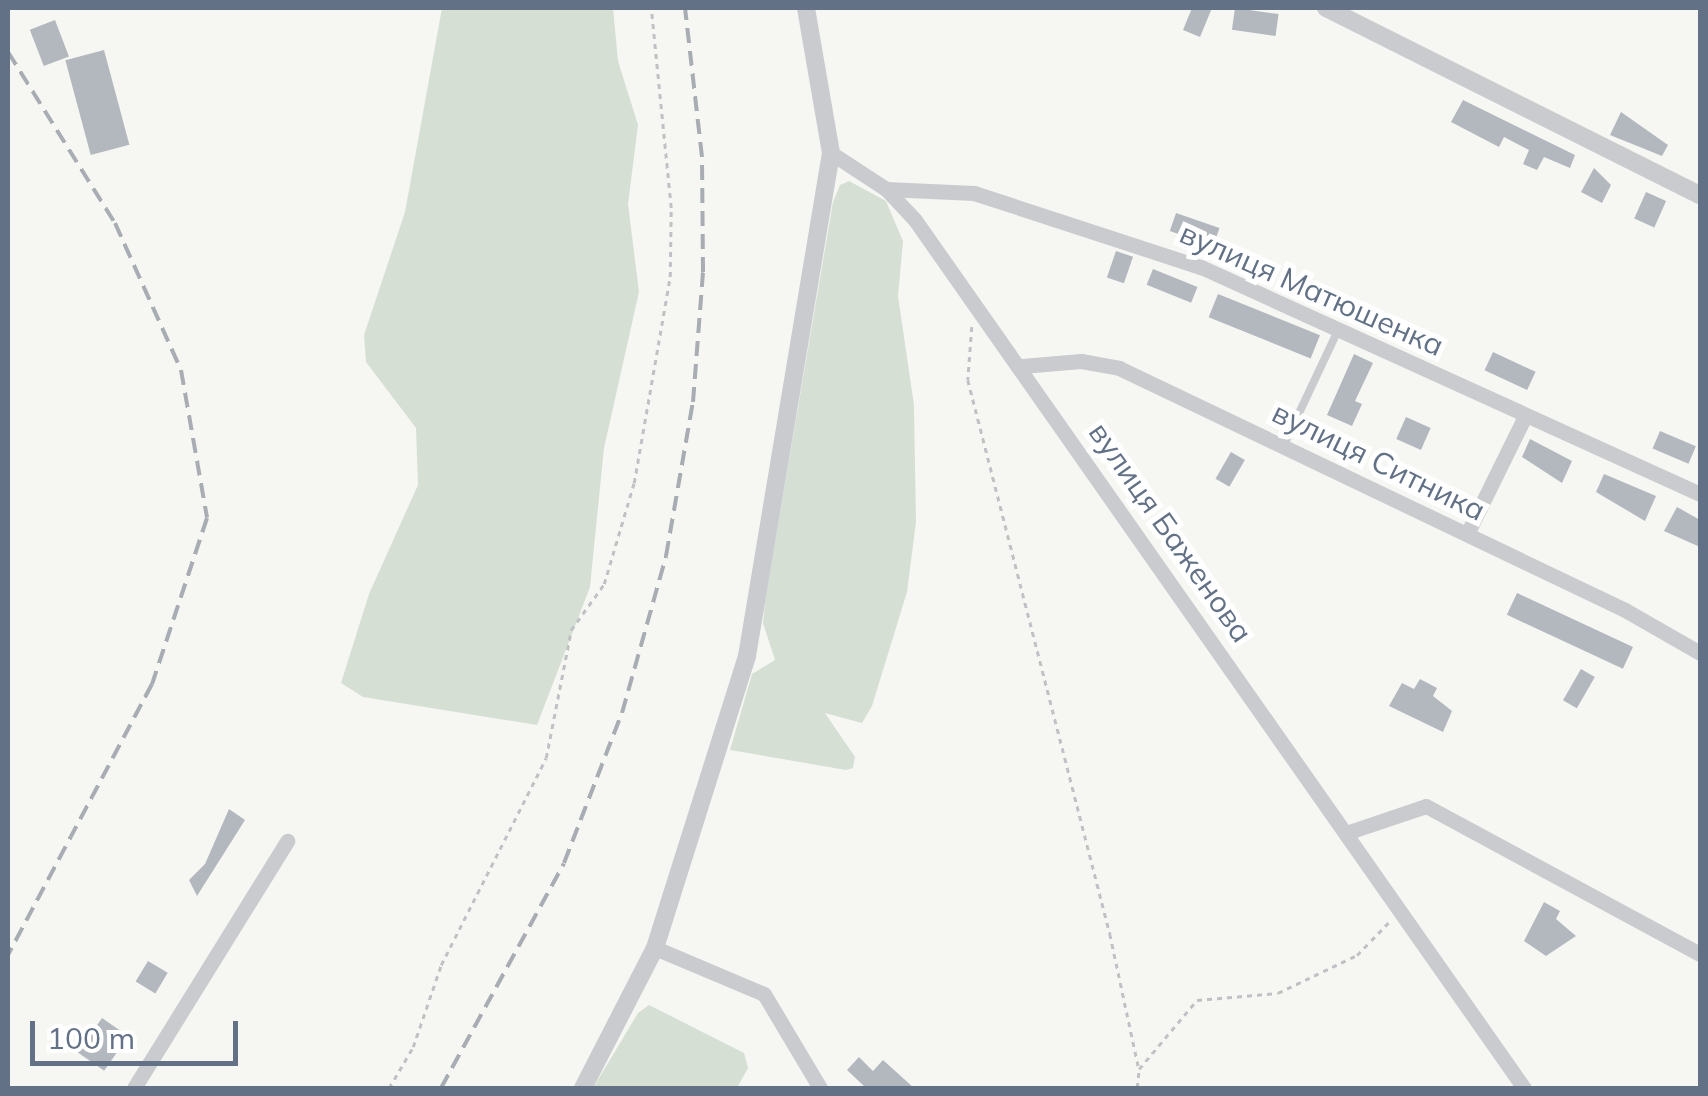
<!DOCTYPE html>
<html>
<head>
<meta charset="utf-8">
<style>
	body { margin:0 }
	#map { position:relative; width:1708px; height:1096px; overflow:hidden; background:#f6f7f3; font-family:Mulish,sans-serif }
	div>[style] { position:absolute }
	[style*='--x'] { left:calc(var(--x)*1px); top:calc(var(--y)*1px); width:calc(var(--w)*1px); rotate:calc(var(--a)*1deg) }
	.green>* { inset:0; background:#d6dfd4 }
	.building>* { inset:0; background:#b3b8bf; transform-origin:0 0 }
	.path>* { height:2.5px; margin-top:-1.25px; transform-origin:0; background:repeating-linear-gradient(90deg,#bfc1c4 0 5px,transparent 0 10px) }
	.service>* { height:8px; margin:-4px; padding:0 4px; transform-origin:4px; border-radius:4px; background:#c9cbcf }
	.minor>* { height:15px; margin:-7.5px; padding:0 7.5px; transform-origin:7.5px; border-radius:7.5px; background:#c9cbcf }
	.tertiary>* { height:18px; margin:-9px; padding:0 9px; transform-origin:9px; border-radius:9px; background:#c9cbcf }
	.rail>* { height:4px; margin-top:-2px; transform-origin:0; background:repeating-linear-gradient(90deg,#a8acb3 0 15px,transparent 0 23px) }
	span { translate:-50% -50%; white-space:nowrap; text-align:center; line-height:1.15; -webkit-text-stroke:10px #fff; paint-order:stroke }
	.street-label { font-size:30px; color:#637186 }
	.frame { position:absolute; inset:0; border:10px solid #637186; pointer-events:none }
	.scale { position:absolute; left:30px; top:1021px; width:208px; height:45px; box-sizing:border-box; border:5px solid #637186; border-top:0; padding-left:12px; font-size:30px; line-height:35px; white-space:nowrap; color:#637186; -webkit-text-stroke:8px #fff; paint-order:stroke }
</style>
</head>
<body>
<div id="map">
	<div class="green">
		<i style="clip-path:polygon(442px 8px,613px 8px,618px 61px,638px 125px,628px 204px,639px 292px,604px 448px,590px 587px,537px 725px,363px 697px,341px 683px,369px 594px,418px 485px,416px 428px,366px 362px,364px 335px,405px 212px)"></i>
		<i style="clip-path:polygon(849px 181px,886px 201px,903px 241px,898px 296px,914px 405px,916px 522px,907px 592px,872px 706px,862px 723px,825px 713px,855px 757px,853px 768px,846px 770px,730px 750px,752px 674px,775px 660px,763px 623px,765px 601px,833px 202px,840px 185px)"></i>
		<i style="clip-path:polygon(649px 1005px,744px 1053px,748px 1068px,737px 1088px,593px 1088px,638px 1013px)"></i>
	</div>
	<div class="building">
		<i style="clip-path:polygon(1192px 8px,1212px 8px,1200px 37px,1183px 30px)"></i>
		<i style="left:1235px;top:8px;width:44px;height:22px;rotate:8deg"></i>
		<i style="left:55px;top:20px;width:39px;height:27px;rotate:69deg"></i>
		<i style="left:104px;top:50px;width:98px;height:40px;rotate:75deg"></i>
		<i style="clip-path:polygon(1463px 100px,1575px 155px,1570px 168px,1544px 157px,1537px 170px,1523px 164px,1529px 150px,1504px 137px,1499px 147px,1451px 122px)"></i>
		<i style="clip-path:polygon(1621px 112px,1668px 145px,1662px 156px,1610px 135px)"></i>
		<i style="clip-path:polygon(1594px 168px,1611px 185px,1602px 203px,1581px 192px)"></i>
		<i style="left:1646px;top:192px;width:22px;height:29px;rotate:24deg"></i>
		<i style="left:1176px;top:213px;width:46px;height:19px;rotate:19deg"></i>
		<i style="left:1116px;top:251px;width:18px;height:28px;rotate:19deg"></i>
		<i style="left:1153px;top:269px;width:48px;height:17px;rotate:22deg"></i>
		<i style="left:1218px;top:294px;width:110px;height:25px;rotate:22deg"></i>
		<i style="left:1493px;top:352px;width:47px;height:20px;rotate:25deg"></i>
		<i style="clip-path:polygon(1354px 354px,1373px 363px,1355px 401px,1362px 404px,1352px 426px,1327px 415px)"></i>
		<i style="left:1406px;top:417px;width:27px;height:24px;rotate:24deg"></i>
		<i style="left:1660px;top:431px;width:39px;height:19px;rotate:23deg"></i>
		<i style="clip-path:polygon(1530px 439px,1572px 461px,1562px 483px,1522px 457px)"></i>
		<i style="left:1231px;top:452px;width:16px;height:31px;rotate:30deg"></i>
		<i style="clip-path:polygon(1604px 474px,1656px 496px,1645px 521px,1596px 492px)"></i>
		<i style="clip-path:polygon(1677px 507px,1700px 520px,1700px 547px,1664px 531px)"></i>
		<i style="left:1517px;top:593px;width:128px;height:24px;rotate:25deg"></i>
		<i style="left:1581px;top:669px;width:16px;height:36px;rotate:30deg"></i>
		<i style="clip-path:polygon(1420px 679px,1437px 688px,1433px 696px,1452px 711px,1443px 732px,1389px 706px,1402px 683px,1414px 689px)"></i>
		<i style="clip-path:polygon(229px 809px,245px 820px,197px 896px,189px 880px,205px 864px)"></i>
		<i style="clip-path:polygon(1544px 902px,1560px 911px,1556px 919px,1576px 936px,1546px 956px,1524px 941px)"></i>
		<i style="left:148px;top:961px;width:23px;height:24px;rotate:31deg"></i>
		<i style="left:102px;top:1018px;width:32px;height:42px;rotate:35deg"></i>
		<i style="clip-path:polygon(859px 1057px,873px 1071px,883px 1060px,914px 1088px,866px 1088px,847px 1070px)"></i>
	</div>
	<div class="path">
		<i style="--x:972;--y:327;--w:53;--a:94.3"></i>
		<i style="--x:968;--y:380;--w:572;--a:75.62"></i>
		<i style="--x:1110;--y:934;--w:138;--a:77.9"></i>
		<i style="--x:389;--y:1088;--w:48;--a:-59.7"></i>
		<i style="--x:413;--y:1047;--w:87;--a:-71.1"></i>
		<i style="--x:441;--y:965;--w:232;--a:-63.1"></i>
		<i style="--x:546;--y:758;--w:130;--a:-78.9"></i>
		<i style="--x:571;--y:630;--w:57;--a:-54.3"></i>
		<i style="--x:604;--y:584;--w:105;--a:-73.5"></i>
		<i style="--x:634;--y:483;--w:209;--a:-80.1"></i>
		<i style="--x:670;--y:277;--w:69;--a:-89.2"></i>
		<i style="--x:671;--y:208;--w:201;--a:-95.7"></i>
		<i style="--x:1137;--y:1088;--w:19;--a:-84"></i>
		<i style="--x:1139;--y:1069;--w:90;--a:-50"></i>
		<i style="--x:1197;--y:1000;--w:81;--a:-4.9"></i>
		<i style="--x:1278;--y:993;--w:88;--a:-25.7"></i>
		<i style="--x:1357;--y:955;--w:45;--a:-45.9"></i>
	</div>
	<div class="service">
		<i style="--x:1284;--y:445;--w:127;--a:-64.8"></i>
	</div>
	<div class="minor">
		<i style="--x:831;--y:153;--w:66;--a:33.2"></i>
		<i style="--x:886;--y:189;--w:42;--a:46.9"></i>
		<i style="--x:915;--y:220;--w:1060;--a:54.95"></i>
		<i style="--x:886;--y:189;--w:88;--a:2.6"></i>
		<i style="--x:974;--y:193;--w:239;--a:18.1"></i>
		<i style="--x:1201;--y:267;--w:548;--a:24.46"></i>
		<i style="--x:1022;--y:366;--w:59;--a:-4.8"></i>
		<i style="--x:1081;--y:361;--w:39;--a:10"></i>
		<i style="--x:1119;--y:368;--w:561;--a:25.56"></i>
		<i style="--x:1625;--y:610;--w:86;--a:29.8"></i>
		<i style="--x:1467;--y:534;--w:131;--a:-63.8"></i>
		<i style="--x:1346;--y:833;--w:84;--a:-18.6"></i>
		<i style="--x:1426;--y:806;--w:311;--a:28.4"></i>
		<i style="--x:655;--y:948;--w:118;--a:22.9"></i>
		<i style="--x:764;--y:994;--w:109;--a:59.2"></i>
		<i style="--x:134;--y:1088;--w:291;--a:-58.2"></i>
	</div>
	<div class="tertiary">
		<i style="--x:1326;--y:8;--w:418;--a:26.6"></i>
		<i style="--x:583;--y:1088;--w:157;--a:-62.8"></i>
		<i style="--x:655;--y:948;--w:306;--a:-72.5"></i>
		<i style="--x:747;--y:656;--w:510;--a:-80.52"></i>
		<i style="--x:831;--y:153;--w:147;--a:-99.8"></i>
	</div>
	<div class="rail">
		<i style="--x:8;--y:52;--w:202;--a:58"></i>
		<i style="--x:115;--y:223;--w:161;--a:65.8"></i>
		<i style="--x:181;--y:370;--w:150;--a:80"></i>
		<i style="--x:207;--y:518;--w:175;--a:108.3"></i>
		<i style="--x:152;--y:684;--w:307;--a:118"></i>
		<i style="--x:441;--y:1088;--w:256;--a:-61.3"></i>
		<i style="--x:564;--y:863;--w:161;--a:-68.9"></i>
		<i style="--x:622;--y:713;--w:163;--a:-74.3"></i>
		<i style="--x:666;--y:556;--w:156;--a:-80.1"></i>
		<i style="--x:693;--y:402;--w:130;--a:-85.6"></i>
		<i style="--x:703;--y:272;--w:115;--a:-90.5"></i>
		<i style="--x:702;--y:157;--w:150;--a:-96.5"></i>
	</div>
	<div class="street-label">
		<span style="left:1312px;top:289px;rotate:24deg">вулиця Матюшенка</span>
		<span style="left:1379px;top:461px;rotate:26deg">вулиця Ситника</span>
		<span style="left:1171px;top:532px;rotate:55deg">вулиця Баженова</span>
	</div>
	<div class="frame"></div>
	<div class="scale">100 m</div>
</div>
</body>
</html>
